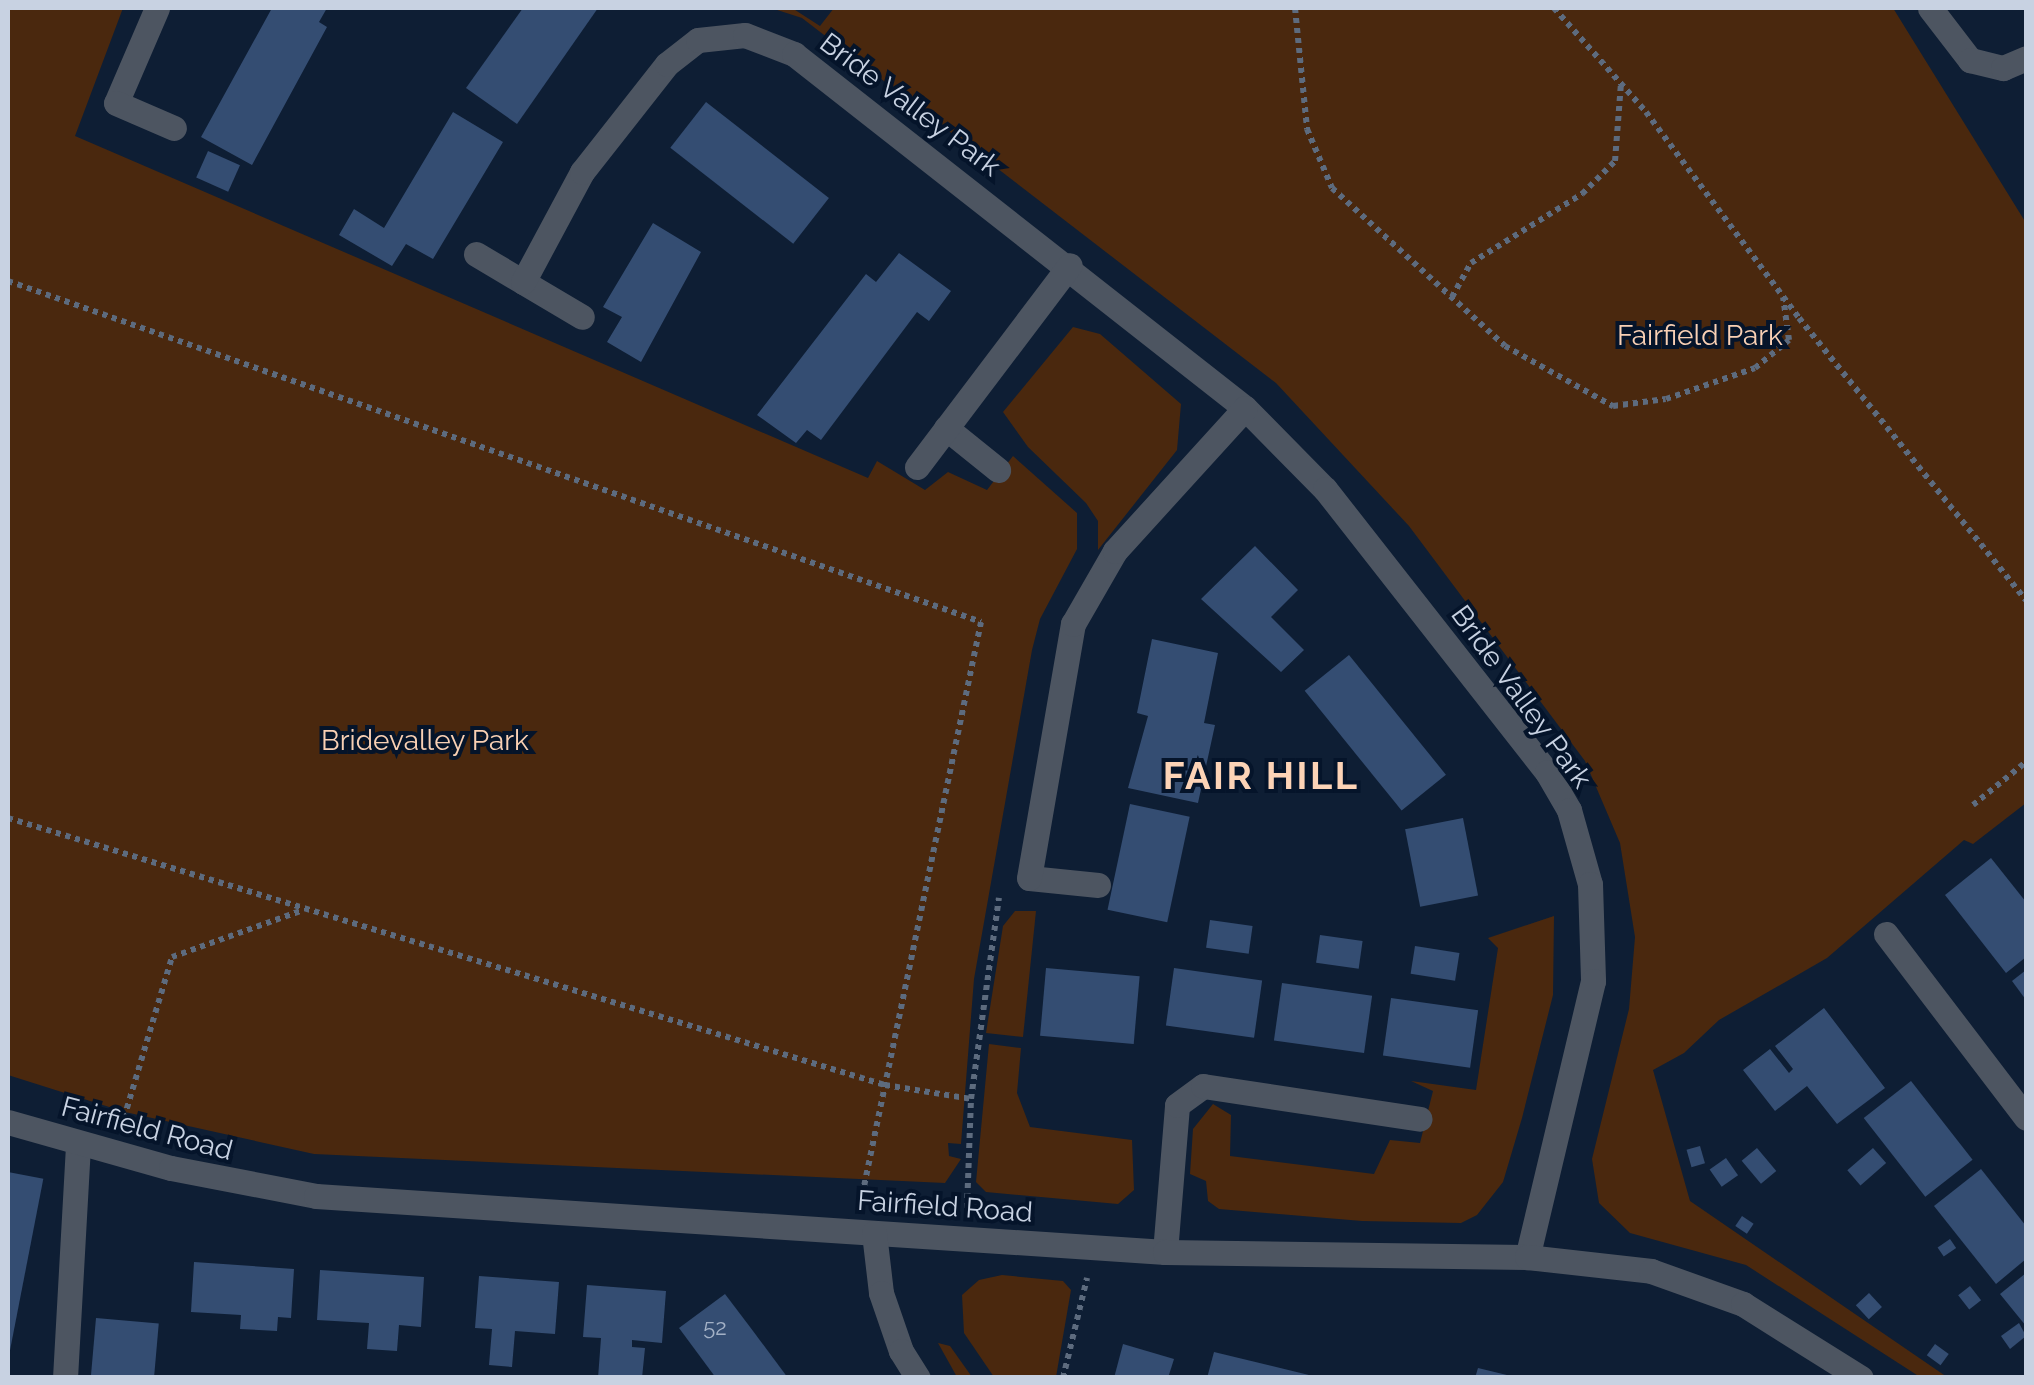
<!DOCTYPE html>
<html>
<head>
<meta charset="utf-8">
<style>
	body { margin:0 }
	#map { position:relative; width:2034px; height:1385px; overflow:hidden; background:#0e1e34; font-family:Raleway,sans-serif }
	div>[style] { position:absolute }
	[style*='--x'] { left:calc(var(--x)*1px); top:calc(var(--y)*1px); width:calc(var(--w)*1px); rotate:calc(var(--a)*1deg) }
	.green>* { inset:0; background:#4a280e }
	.building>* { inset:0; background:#344d72; transform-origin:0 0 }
	.path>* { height:6px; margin-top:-3px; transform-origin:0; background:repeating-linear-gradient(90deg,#5d6b7e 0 5px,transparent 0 10px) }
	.minor>* { height:25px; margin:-12.5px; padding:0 12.5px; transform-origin:12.5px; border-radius:12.5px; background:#4d5561 }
	.tertiary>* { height:25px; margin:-12.5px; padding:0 12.5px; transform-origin:12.5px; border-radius:12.5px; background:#4d5561 }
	span { translate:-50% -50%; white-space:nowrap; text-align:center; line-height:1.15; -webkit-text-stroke:8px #05142a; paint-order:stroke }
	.number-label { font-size:22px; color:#a3b1c6 }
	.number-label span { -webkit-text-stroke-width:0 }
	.street-label { font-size:28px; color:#c8d2e2 }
	.park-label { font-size:28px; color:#f9d0b4 }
	.district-label { font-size:38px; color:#fcd3b6; font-weight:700; letter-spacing:2.5px }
	.frame { position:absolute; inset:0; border:10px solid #c8d2e2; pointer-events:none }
</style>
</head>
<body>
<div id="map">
	<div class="green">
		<i style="clip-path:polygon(8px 8px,123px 8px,75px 136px,868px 478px,877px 461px,925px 490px,948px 472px,987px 490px,1013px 456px,1077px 513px,1077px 549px,1040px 619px,1032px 650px,974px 979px,961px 1144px,948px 1143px,949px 1156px,961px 1159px,945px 1183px,314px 1154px,125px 1112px,8px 1075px)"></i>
		<i style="clip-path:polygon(771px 8px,792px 8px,820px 26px,834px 8px,1893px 8px,2026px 223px,2026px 803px,1973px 844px,1964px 840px,1827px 958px,1719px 1020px,1684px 1053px,1653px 1070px,1690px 1201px,1947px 1377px,1920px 1377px,1746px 1265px,1630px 1233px,1599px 1203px,1592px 1159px,1629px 1009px,1635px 937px,1620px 843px,1585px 761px,1409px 526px,1276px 383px,802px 18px)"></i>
		<i style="clip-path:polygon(1073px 327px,1100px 334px,1181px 404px,1177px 450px,1098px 550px,1098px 521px,1086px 503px,1028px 447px,1003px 412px)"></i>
		<i style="clip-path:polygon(1015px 911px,1036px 911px,1023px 1037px,986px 1033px,1003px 926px)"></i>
		<i style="clip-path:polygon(1554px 916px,1553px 995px,1522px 1118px,1503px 1182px,1477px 1215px,1461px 1223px,1362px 1221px,1219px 1209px,1208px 1201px,1206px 1181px,1190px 1174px,1193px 1129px,1213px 1104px,1231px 1115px,1230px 1156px,1374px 1174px,1390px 1140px,1420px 1143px,1433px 1091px,1411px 1081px,1476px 1090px,1498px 948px,1488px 938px)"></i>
		<i style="clip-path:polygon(989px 1044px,1021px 1048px,1017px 1093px,1030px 1127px,1132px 1140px,1134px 1190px,1118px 1204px,986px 1192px,976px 1182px)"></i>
		<i style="clip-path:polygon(1002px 1275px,1063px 1281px,1071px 1290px,1056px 1377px,994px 1377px,964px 1333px,962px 1295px,979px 1280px)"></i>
		<i style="clip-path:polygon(938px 1343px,950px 1346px,972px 1377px,957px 1377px)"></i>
	</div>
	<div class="building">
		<i style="clip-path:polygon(272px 8px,327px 8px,319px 22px,327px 27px,252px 165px,201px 137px)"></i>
		<i style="clip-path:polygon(523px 8px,598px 8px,517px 124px,466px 88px)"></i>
		<i style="left:706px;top:102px;width:156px;height:58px;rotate:38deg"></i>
		<i style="clip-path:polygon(453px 112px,503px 142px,433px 259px,406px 244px,392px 266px,339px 235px,354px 209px,384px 228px)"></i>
		<i style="left:208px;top:151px;width:35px;height:29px;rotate:24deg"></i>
		<i style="clip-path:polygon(653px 223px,701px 252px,641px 362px,607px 342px,622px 317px,603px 307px)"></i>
		<i style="clip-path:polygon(899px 253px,951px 291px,929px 321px,917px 312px,821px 440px,807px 430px,796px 443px,757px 415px,866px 274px,876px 282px)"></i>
		<i style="clip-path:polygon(1255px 546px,1298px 590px,1271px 617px,1304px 650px,1281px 672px,1201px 599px)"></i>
		<i style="clip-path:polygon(1152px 639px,1218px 653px,1204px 723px,1215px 725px,1198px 803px,1128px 788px,1148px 716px,1137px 713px)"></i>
		<i style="left:1349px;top:655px;width:154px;height:57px;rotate:51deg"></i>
		<i style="left:1130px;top:804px;width:61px;height:108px;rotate:12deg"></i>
		<i style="left:1463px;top:818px;width:79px;height:59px;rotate:79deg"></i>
		<i style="clip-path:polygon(1991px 858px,2026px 902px,2026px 957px,2006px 973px,1945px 895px)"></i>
		<i style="left:1210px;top:920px;width:43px;height:28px;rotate:8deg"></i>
		<i style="left:1320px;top:935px;width:43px;height:28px;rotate:8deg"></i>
		<i style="left:1415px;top:946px;width:45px;height:28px;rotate:9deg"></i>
		<i style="left:1046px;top:968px;width:94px;height:68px;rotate:5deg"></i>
		<i style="left:1174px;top:968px;width:89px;height:58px;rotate:8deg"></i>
		<i style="clip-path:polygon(2026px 970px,2026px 1000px,2012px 981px)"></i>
		<i style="left:1282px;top:983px;width:91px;height:58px;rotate:8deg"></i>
		<i style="left:1391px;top:998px;width:88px;height:58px;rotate:8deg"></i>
		<i style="clip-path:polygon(1824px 1008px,1885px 1088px,1837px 1124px,1807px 1086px,1775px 1111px,1743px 1070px,1770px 1049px,1789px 1073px,1793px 1069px,1775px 1046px)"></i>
		<i style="left:1911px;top:1081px;width:100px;height:60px;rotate:52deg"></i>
		<i style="left:1700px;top:1146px;width:18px;height:14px;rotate:74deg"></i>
		<i style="left:1757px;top:1148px;width:30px;height:20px;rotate:50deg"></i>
		<i style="left:1873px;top:1148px;width:20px;height:34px;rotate:49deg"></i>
		<i style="left:1726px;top:1158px;width:21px;height:20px;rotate:55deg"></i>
		<i style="clip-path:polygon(1981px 1169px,2026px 1226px,2026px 1259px,1996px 1284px,1934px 1206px)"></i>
		<i style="left:8px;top:1172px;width:36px;height:206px;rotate:11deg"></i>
		<i style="left:1742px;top:1216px;width:14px;height:12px;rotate:34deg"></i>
		<i style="left:1950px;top:1239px;width:11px;height:15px;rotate:56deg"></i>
		<i style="clip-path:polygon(194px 1262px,294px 1269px,291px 1318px,278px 1317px,277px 1331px,240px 1329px,241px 1315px,191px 1312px)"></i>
		<i style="clip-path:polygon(320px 1270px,424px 1277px,421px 1327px,399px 1325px,397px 1351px,367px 1349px,369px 1323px,317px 1320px)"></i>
		<i style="clip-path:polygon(2026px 1273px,2026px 1326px,2000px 1294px)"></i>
		<i style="clip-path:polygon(479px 1276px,559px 1282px,555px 1334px,515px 1331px,512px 1367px,489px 1365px,492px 1329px,475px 1328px)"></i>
		<i style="clip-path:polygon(587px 1285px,666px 1291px,662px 1343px,632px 1340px,632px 1347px,645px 1348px,642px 1378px,598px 1378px,601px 1338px,583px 1337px)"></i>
		<i style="left:1970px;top:1286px;width:18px;height:15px;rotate:52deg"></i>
		<i style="left:1869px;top:1293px;width:19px;height:18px;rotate:47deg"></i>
		<i style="clip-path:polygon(725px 1294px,750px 1327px,788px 1378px,716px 1378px,679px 1328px)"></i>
		<i style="left:96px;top:1318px;width:63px;height:60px;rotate:5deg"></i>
		<i style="clip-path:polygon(2019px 1323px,2026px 1336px,2010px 1349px,2001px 1336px)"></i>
		<i style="clip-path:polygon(1123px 1344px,1174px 1359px,1168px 1378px,1114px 1378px)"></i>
		<i style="left:1935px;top:1344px;width:17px;height:14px;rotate:36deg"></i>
		<i style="clip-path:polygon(1214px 1352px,1313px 1376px,1312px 1378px,1207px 1378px)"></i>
		<i style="clip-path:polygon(1478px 1368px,1511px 1376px,1510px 1378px,1475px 1378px)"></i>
	</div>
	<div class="path">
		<i style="--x:1295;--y:8;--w:122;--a:84.3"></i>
		<i style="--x:1307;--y:129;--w:64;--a:67"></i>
		<i style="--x:1332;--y:188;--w:234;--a:42.4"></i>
		<i style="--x:1505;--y:346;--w:124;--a:29.1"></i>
		<i style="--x:1613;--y:406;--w:53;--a:-7.5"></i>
		<i style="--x:1666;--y:399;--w:94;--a:-19.2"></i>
		<i style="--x:1755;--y:368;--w:44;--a:-39.5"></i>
		<i style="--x:1789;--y:340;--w:43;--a:-97.9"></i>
		<i style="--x:1554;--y:8;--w:139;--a:48.5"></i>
		<i style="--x:1646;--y:112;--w:257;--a:53.4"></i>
		<i style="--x:1799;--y:318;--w:362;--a:51.2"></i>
		<i style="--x:8;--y:281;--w:1031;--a:19.31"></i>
		<i style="--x:981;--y:622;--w:591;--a:101.71"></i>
		<i style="--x:1452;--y:297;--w:39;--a:-61"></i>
		<i style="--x:1471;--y:263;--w:131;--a:-31.9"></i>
		<i style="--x:1582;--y:194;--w:47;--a:-45"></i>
		<i style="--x:1615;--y:161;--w:78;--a:-85.6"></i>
		<i style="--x:1973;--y:805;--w:68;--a:-39.1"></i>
		<i style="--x:8;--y:818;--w:917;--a:16.93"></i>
		<i style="--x:885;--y:1085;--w:87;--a:9.2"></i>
		<i style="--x:971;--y:1099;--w:203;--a:-82.1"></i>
		<i style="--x:124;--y:1118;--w:168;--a:-73.4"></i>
		<i style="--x:172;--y:957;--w:139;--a:-19.7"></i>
		<i style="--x:967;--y:1208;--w:109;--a:-87.9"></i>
		<i style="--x:1063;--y:1378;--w:103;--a:-76.5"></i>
	</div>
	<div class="minor">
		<i style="--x:157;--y:8;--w:103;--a:113.3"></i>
		<i style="--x:116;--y:103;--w:63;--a:23.3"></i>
		<i style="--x:1930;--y:8;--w:66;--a:52.4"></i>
		<i style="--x:1970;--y:60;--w:34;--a:14"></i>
		<i style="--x:2003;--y:68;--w:25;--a:-23"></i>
		<i style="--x:476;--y:254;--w:123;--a:30.7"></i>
		<i style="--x:523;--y:282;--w:125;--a:-61.8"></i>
		<i style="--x:582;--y:172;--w:137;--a:-51.8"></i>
		<i style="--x:667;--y:64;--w:39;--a:-38"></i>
		<i style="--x:698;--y:40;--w:47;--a:-6.1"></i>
		<i style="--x:745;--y:35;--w:53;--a:21.2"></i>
		<i style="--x:794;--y:54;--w:573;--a:38.13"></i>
		<i style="--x:1245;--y:408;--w:114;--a:45.4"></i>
		<i style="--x:1325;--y:489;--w:360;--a:51.9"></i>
		<i style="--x:1547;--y:772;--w:44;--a:59.9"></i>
		<i style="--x:1569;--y:810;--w:77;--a:74.2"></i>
		<i style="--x:1590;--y:884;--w:97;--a:88.2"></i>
		<i style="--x:1593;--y:981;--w:284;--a:103.4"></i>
		<i style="--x:946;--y:428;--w:67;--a:38.9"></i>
		<i style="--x:917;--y:467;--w:253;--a:-52.9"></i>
		<i style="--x:1098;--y:885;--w:69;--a:-174.2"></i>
		<i style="--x:1029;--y:878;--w:258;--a:-80.2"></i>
		<i style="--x:1073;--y:624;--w:84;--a:-60.1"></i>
		<i style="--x:1115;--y:551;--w:193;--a:-47.7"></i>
		<i style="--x:1886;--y:934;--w:231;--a:52.7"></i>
		<i style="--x:1165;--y:1252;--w:147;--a:-85.3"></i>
		<i style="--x:1177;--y:1105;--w:32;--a:-36"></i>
		<i style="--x:1203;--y:1086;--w:219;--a:8.6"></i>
		<i style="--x:65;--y:1378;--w:234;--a:-86.8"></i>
	</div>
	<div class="tertiary">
		<i style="--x:8;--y:1122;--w:169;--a:15.8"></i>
		<i style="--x:171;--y:1168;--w:148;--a:10.9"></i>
		<i style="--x:316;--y:1196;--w:851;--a:3.77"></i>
		<i style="--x:1165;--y:1252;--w:362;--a:0.8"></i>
		<i style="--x:1527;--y:1257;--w:125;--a:6.4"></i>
		<i style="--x:1651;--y:1271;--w:98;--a:19.7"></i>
		<i style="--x:1743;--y:1304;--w:139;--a:32.1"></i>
		<i style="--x:874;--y:1233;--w:60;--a:83.3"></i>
		<i style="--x:881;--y:1293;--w:61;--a:71"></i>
		<i style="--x:901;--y:1351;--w:32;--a:58"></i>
	</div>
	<div class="number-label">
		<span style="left:715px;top:1328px">52</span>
	</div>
	<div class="street-label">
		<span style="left:910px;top:105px;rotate:37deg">Bride Valley Park</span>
		<span style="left:1521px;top:697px;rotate:54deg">Bride Valley Park</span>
		<span style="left:147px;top:1129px;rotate:15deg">Fairfield Road</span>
		<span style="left:945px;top:1207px;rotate:4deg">Fairfield Road</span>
	</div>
	<div class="park-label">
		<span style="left:1700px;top:336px">Fairfield Park</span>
		<span style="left:425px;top:741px">Bridevalley Park</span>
	</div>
	<div class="district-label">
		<span style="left:1261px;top:776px">FAIR HILL</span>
	</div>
	<div class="frame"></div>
</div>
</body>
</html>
